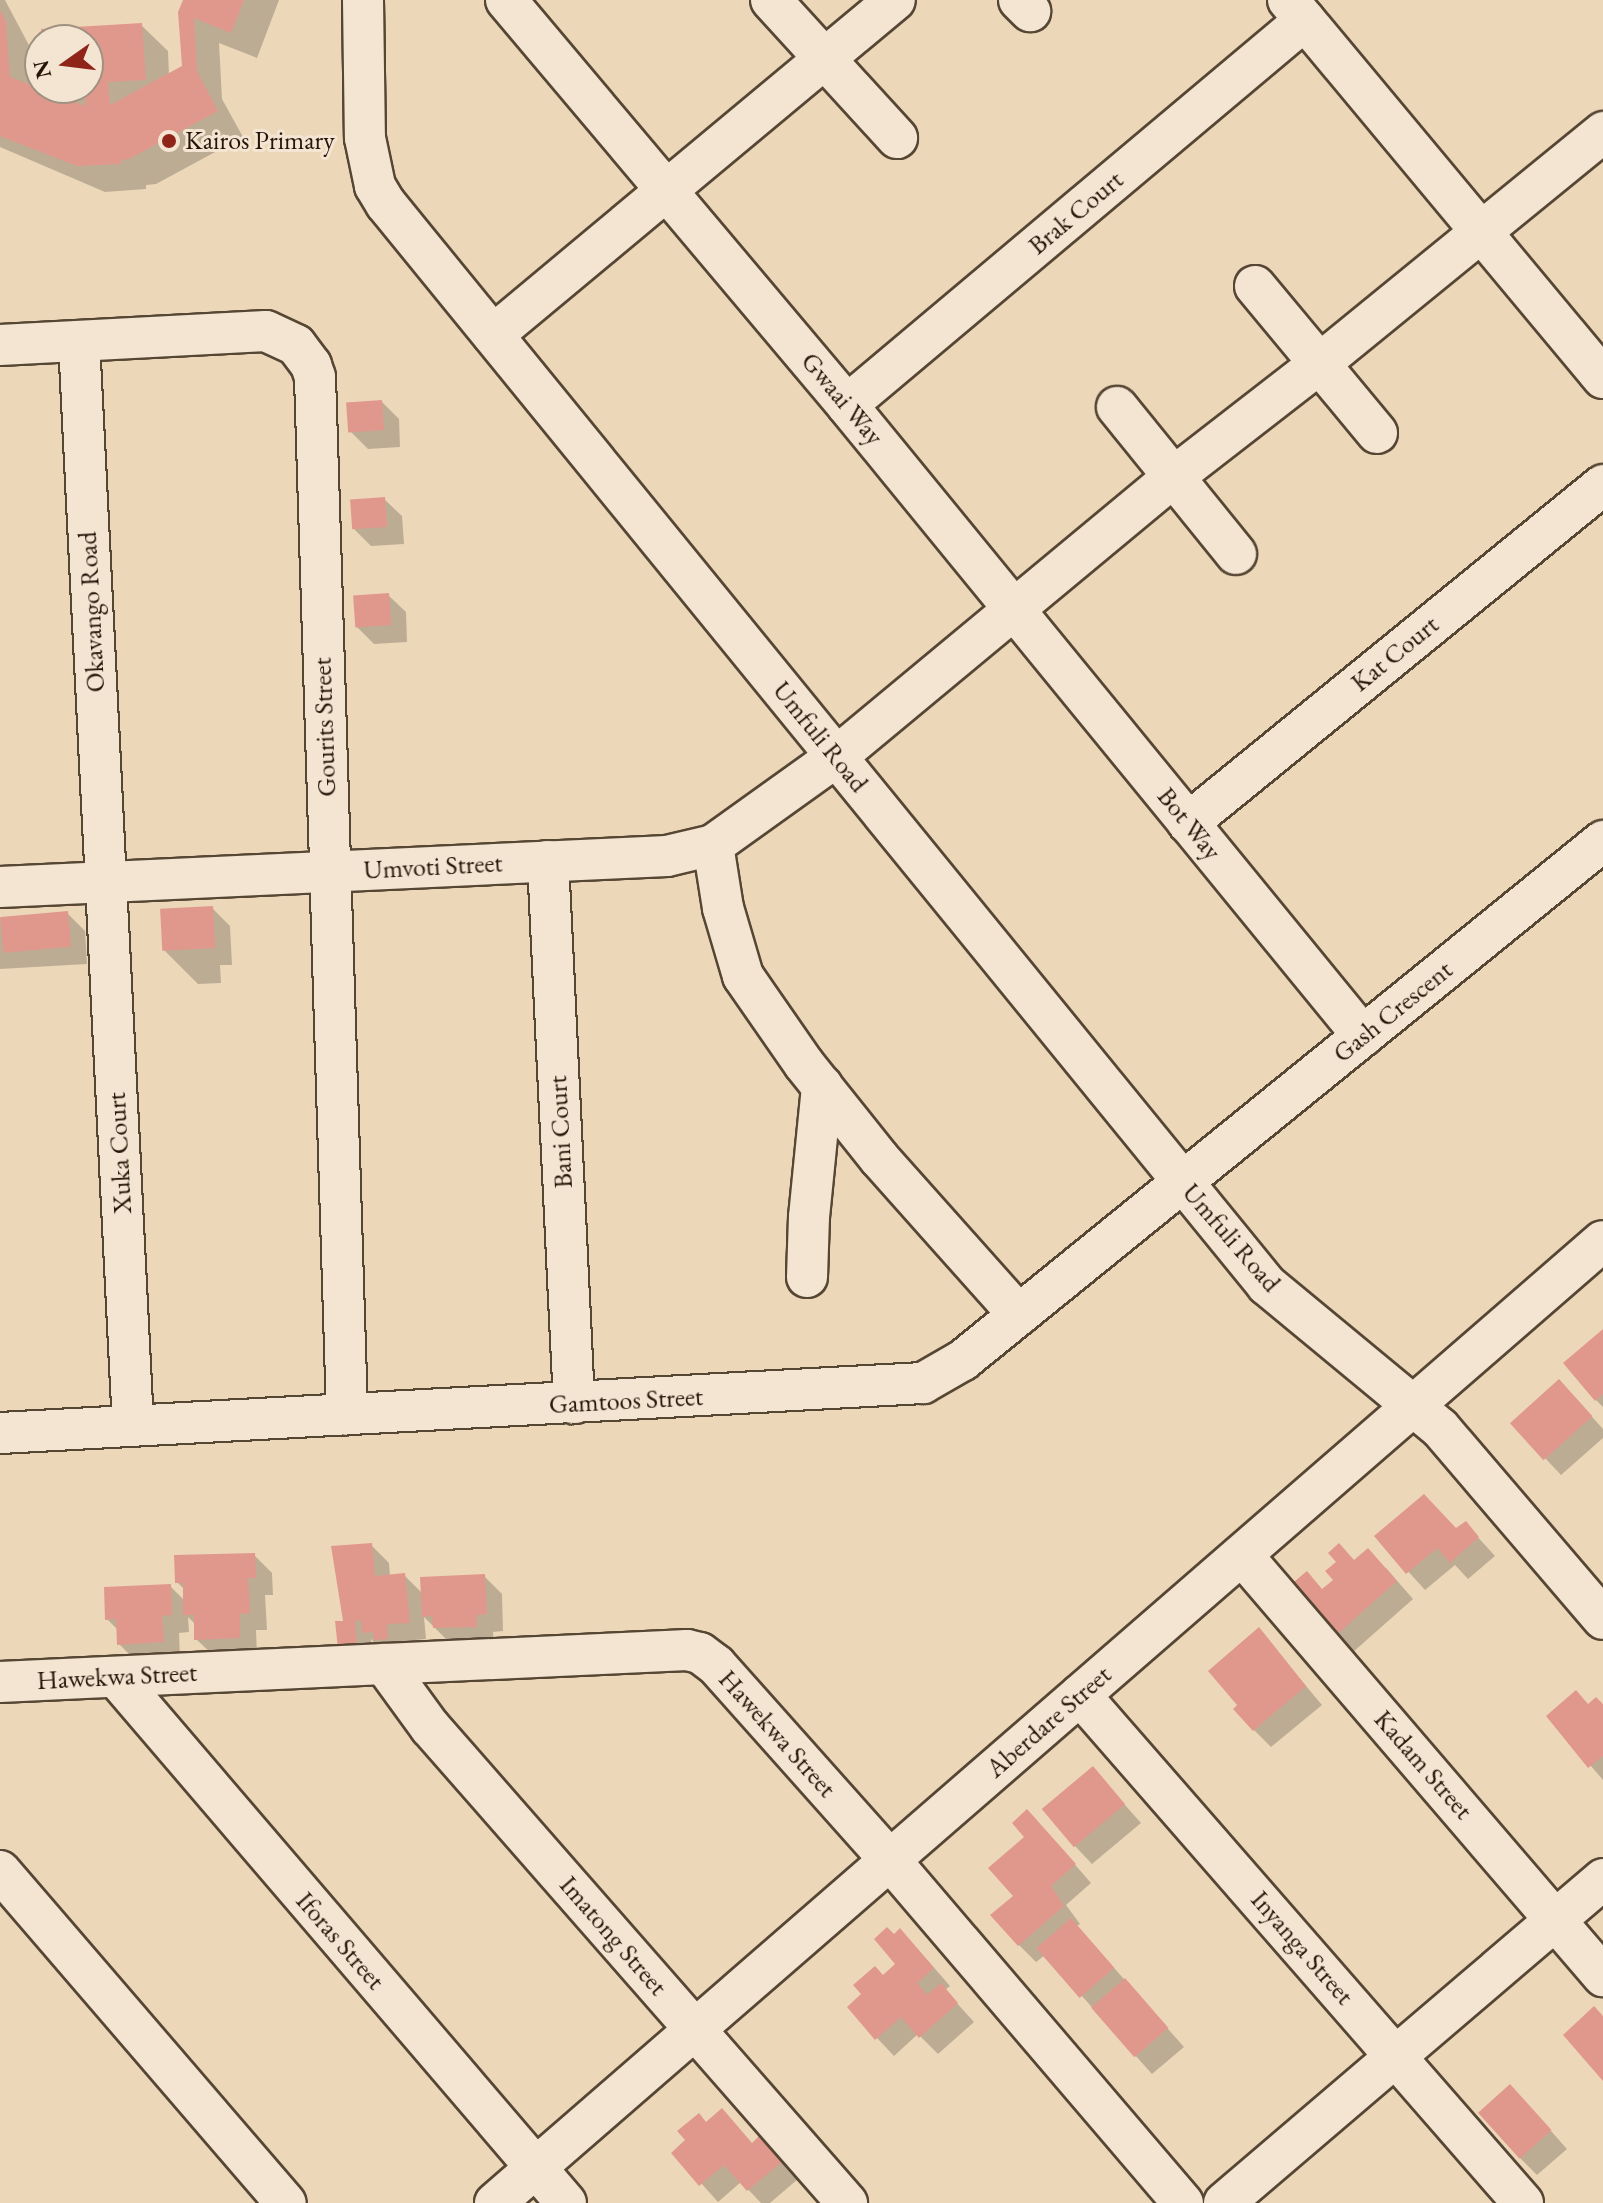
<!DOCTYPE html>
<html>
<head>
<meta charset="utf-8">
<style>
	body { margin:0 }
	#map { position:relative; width:1603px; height:2203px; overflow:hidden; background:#edd7b9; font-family:"EB Garamond",serif }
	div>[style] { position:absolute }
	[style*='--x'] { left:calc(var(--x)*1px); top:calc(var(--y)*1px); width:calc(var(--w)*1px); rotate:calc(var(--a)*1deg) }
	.shadow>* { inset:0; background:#0003 }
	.building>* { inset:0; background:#e1988c; transform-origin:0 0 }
	.roads { filter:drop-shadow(2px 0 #564634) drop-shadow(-2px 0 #564634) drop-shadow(0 2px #564634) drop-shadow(0 -2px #564634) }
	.street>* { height:40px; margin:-20px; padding:0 20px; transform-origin:20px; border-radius:20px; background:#f3e5d2 }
	.dots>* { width:22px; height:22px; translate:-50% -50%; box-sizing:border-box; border:4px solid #f3e5d2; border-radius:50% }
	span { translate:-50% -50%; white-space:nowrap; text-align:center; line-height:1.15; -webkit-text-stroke:6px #f3e5d2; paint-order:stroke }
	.poi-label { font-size:26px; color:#241508 }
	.left { translate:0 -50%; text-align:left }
	.street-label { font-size:26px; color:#241508 }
	.north { position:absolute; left:24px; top:24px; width:80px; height:80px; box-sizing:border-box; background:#f3e5d2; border:2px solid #a09281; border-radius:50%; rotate:256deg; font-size:22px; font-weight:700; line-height:32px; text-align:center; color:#241508 }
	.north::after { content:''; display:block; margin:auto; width:28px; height:36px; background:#8f2418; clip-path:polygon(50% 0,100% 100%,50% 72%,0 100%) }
</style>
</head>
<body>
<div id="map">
	<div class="shadow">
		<i style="clip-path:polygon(0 0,5px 0,31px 49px,34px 88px,60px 99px,49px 88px,88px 88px,88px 40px,44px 40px,141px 25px,168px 51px,169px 75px,184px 67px,185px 0,279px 0,257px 58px,219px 43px,222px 99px,243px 137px,156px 184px,146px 185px,146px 189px,105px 192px,0 147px)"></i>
		<i style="clip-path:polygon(382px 402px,399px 419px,400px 447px,368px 449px,350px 431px)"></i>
		<i style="clip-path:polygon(384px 499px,402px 516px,404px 544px,371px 546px,353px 528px)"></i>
		<i style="clip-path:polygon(388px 595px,406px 612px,407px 642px,374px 644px,356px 626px)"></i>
		<i style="clip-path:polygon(212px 908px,230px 926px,232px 965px,220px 965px,221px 983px,198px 984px,164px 950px)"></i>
		<i style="clip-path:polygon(67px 913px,85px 931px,87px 964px,0 969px,0 918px)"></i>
		<i style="clip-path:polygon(1603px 1332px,1603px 1407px,1596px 1400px)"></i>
		<i style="clip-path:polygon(1576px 1399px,1603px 1429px,1603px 1438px,1561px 1475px,1512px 1423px)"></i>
		<i style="clip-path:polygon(1465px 1523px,1495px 1556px,1468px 1579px,1455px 1565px,1425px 1590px,1377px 1537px,1457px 1530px)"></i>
		<i style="clip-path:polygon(371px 1545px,389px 1563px,390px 1577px,405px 1576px,423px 1594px,484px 1576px,502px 1594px,503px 1631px,493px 1632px,494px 1643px,452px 1645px,424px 1617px,426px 1639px,404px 1641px,405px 1656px,381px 1649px,371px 1639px,373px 1664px,357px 1665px,345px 1623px)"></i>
		<i style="clip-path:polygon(254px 1555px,272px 1573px,273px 1595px,265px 1595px,267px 1630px,256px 1630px,257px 1655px,214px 1656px,196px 1639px,196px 1625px,188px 1617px,189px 1632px,179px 1633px,180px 1659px,136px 1661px,119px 1644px,118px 1630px,107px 1619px,170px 1586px,185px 1601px,185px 1590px,177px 1582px)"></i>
		<i style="clip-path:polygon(1356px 1562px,1386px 1568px,1413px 1599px,1352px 1653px,1335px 1635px,1324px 1591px)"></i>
		<i style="clip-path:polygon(1259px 1630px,1322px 1705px,1271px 1747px,1254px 1730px)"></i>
		<i style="clip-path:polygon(1589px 1705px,1603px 1706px,1603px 1780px,1548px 1716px)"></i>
		<i style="clip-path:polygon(1093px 1769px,1141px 1823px,1092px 1864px,1075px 1846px)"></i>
		<i style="clip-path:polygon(1044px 1829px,1091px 1883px,1066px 1905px,1080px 1924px,1077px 1926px,1184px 2047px,1152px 2074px,1045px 1955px,1036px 1962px,1019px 1945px,1016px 1896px)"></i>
		<i style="clip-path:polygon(917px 1948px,950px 1986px,945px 1990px,974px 2022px,938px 2054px,918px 2034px,894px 2056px,877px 2038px,883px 1977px)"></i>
		<i style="clip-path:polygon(1527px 2104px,1567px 2149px,1537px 2175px,1520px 2158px)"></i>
		<i style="clip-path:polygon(707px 2124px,777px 2155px,798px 2179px,770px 2203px,761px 2203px,741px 2182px,718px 2202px,674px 2153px)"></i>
	</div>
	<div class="building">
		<i style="clip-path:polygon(183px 0,244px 0,231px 33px,194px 18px,197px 71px,218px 111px,129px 159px,121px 160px,121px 164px,77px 166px,0 136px,0 10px,6px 21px,10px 77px,85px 106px,88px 40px,42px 40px,41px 29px,142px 23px,146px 80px,108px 82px,110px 105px,182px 66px,178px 12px)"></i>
		<i style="left:382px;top:400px;width:30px;height:36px;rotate:86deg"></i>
		<i style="left:385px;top:497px;width:30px;height:35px;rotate:86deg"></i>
		<i style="left:389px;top:593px;width:32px;height:36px;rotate:86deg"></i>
		<i style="left:213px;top:906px;width:42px;height:53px;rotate:87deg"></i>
		<i style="left:68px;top:911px;width:36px;height:68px;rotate:85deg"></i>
		<i style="clip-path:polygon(1603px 1329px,1603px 1394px,1595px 1401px,1563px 1363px)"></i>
		<i style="left:1559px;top:1379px;width:50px;height:66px;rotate:48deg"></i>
		<i style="clip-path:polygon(1424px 1494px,1456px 1528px,1466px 1521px,1479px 1537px,1450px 1563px,1437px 1548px,1406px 1574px,1374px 1536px)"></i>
		<i style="clip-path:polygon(372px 1543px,375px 1576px,405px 1573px,410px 1623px,387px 1624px,388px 1639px,374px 1640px,373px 1632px,362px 1633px,361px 1620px,355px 1621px,357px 1647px,338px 1649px,335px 1621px,343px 1621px,331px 1546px)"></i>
		<i style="clip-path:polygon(1339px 1543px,1354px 1560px,1368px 1548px,1397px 1581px,1334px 1637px,1289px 1586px,1307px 1571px,1322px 1589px,1333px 1580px,1325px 1571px,1336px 1562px,1328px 1553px)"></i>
		<i style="clip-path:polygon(255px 1553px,256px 1578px,248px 1578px,250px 1613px,240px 1614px,240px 1638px,194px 1640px,194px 1615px,183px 1615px,183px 1583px,175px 1583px,174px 1555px)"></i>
		<i style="clip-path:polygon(485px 1574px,487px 1614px,477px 1615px,477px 1627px,433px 1628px,432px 1616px,422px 1617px,420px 1577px)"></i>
		<i style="clip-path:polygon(171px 1584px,172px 1615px,162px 1616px,164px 1642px,117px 1645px,116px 1619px,105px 1620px,104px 1587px)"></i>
		<i style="clip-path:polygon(1259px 1627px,1306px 1686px,1253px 1731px,1233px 1709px,1237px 1705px,1208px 1671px)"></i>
		<i style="clip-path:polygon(1576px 1690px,1588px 1704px,1596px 1697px,1603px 1704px,1603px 1756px,1588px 1768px,1546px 1716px)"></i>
		<i style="left:1093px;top:1766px;width:50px;height:67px;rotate:50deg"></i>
		<i style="clip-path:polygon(1027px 1809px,1076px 1864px,1051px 1886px,1064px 1906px,1018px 1946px,990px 1915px,1013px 1896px,988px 1868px,1024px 1837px,1012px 1823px)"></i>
		<i style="left:1071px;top:1918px;width:66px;height:46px;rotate:49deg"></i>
		<i style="clip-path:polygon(887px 1927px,894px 1934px,900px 1928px,934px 1968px,917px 1983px,927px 1995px,941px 1983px,958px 2003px,919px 2038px,901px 2017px,875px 2040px,847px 2007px,861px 1994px,853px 1985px,875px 1966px,883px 1975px,895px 1964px,874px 1939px)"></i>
		<i style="left:1125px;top:1978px;width:66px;height:45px;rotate:49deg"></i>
		<i style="clip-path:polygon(1594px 2006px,1603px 2016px,1603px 2081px,1563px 2035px)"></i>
		<i style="left:1510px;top:2084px;width:62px;height:43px;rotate:48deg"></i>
		<i style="clip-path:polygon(722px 2108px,752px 2143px,760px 2135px,783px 2161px,747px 2191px,724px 2165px,699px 2186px,671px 2153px,685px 2140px,677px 2131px,699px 2113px,706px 2122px)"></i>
	</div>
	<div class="roads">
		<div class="street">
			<i style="--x:363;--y:0;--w:138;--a:89.2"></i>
			<i style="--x:365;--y:138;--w:49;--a:78.2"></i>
			<i style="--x:375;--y:186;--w:21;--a:59"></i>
			<i style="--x:386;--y:204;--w:1395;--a:50.82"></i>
			<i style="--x:1267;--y:1285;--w:224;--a:39.6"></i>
			<i style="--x:1440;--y:1428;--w:251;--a:49.5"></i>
			<i style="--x:506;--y:0;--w:529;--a:49.9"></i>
			<i style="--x:847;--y:405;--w:815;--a:50.73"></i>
			<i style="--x:771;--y:0;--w:187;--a:47.6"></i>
			<i style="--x:1019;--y:0;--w:16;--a:45"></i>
			<i style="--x:1288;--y:0;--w:492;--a:50.2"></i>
			<i style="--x:1255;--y:286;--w:191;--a:50.3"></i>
			<i style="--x:493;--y:335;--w:523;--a:-39.81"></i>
			<i style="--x:79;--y:341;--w:1085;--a:87.15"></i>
			<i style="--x:0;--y:345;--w:266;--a:-3"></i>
			<i style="--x:266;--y:331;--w:33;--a:25"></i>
			<i style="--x:296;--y:345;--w:25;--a:53"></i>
			<i style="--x:311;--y:365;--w:13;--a:72"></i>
			<i style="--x:315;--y:377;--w:1038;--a:88.23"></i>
			<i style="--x:847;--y:405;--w:598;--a:-40.05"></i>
			<i style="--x:1117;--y:407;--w:189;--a:51"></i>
			<i style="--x:1188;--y:823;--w:535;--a:-39.16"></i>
			<i style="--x:713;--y:845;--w:64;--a:81"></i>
			<i style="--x:723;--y:908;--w:71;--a:73.6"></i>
			<i style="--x:743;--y:976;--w:107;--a:55.3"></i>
			<i style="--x:804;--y:1064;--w:120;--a:51.4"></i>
			<i style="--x:879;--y:1158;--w:210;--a:48.3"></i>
			<i style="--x:548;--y:861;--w:543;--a:87.25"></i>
			<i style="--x:0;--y:887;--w:668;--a:-2.66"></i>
			<i style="--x:667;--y:856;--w:47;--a:-13.4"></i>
			<i style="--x:713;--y:845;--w:151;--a:-35.6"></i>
			<i style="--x:836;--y:757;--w:442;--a:-39.7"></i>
			<i style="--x:1176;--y:475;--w:181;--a:-37.8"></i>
			<i style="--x:1319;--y:364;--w:367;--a:-39.2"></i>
			<i style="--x:807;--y:1277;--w:60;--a:-88.1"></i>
			<i style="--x:809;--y:1217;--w:132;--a:-84.3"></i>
			<i style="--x:0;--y:1433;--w:924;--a:-3.1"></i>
			<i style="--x:923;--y:1383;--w:46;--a:-29.9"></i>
			<i style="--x:963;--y:1360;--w:824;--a:-39.04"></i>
			<i style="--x:1242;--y:1555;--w:555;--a:49.39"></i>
			<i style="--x:384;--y:1664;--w:78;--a:53.9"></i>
			<i style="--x:430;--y:1727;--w:633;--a:48.78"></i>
			<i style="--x:116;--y:1677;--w:692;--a:49.45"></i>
			<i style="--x:0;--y:1682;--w:688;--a:-2.67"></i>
			<i style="--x:687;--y:1650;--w:13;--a:13"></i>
			<i style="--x:700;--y:1653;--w:20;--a:37"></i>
			<i style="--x:716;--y:1665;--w:261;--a:48.3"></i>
			<i style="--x:890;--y:1860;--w:451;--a:49.5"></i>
			<i style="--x:1080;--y:1695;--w:674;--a:48.91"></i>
			<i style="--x:0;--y:1871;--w:438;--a:49.3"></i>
			<i style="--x:495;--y:2203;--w:1467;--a:-40.97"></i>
			<i style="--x:1224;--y:2203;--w:499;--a:-40.5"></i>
		</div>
	</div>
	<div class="dots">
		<i style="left:169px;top:141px;background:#8f2418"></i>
	</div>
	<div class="poi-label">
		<span class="left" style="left:185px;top:141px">Kairos Primary</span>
	</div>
	<div class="street-label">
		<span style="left:1076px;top:213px;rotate:-40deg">Brak Court</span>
		<span style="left:842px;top:399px;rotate:50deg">Gwaai Way</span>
		<span style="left:92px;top:612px;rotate:-93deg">Okavango Road</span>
		<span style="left:1395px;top:654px;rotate:-39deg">Kat Court</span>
		<span style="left:325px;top:727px;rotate:-92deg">Gourits Street</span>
		<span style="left:820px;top:737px;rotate:51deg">Umfuli Road</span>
		<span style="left:1189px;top:824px;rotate:51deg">Bot Way</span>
		<span style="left:433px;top:867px;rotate:-3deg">Umvoti Street</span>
		<span style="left:1393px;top:1012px;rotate:-39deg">Gash Crescent</span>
		<span style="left:561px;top:1132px;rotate:-93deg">Bani Court</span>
		<span style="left:120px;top:1153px;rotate:-93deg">Xuka Court</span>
		<span style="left:1231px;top:1238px;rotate:49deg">Umfuli Road</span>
		<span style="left:626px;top:1401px;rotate:-3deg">Gamtoos Street</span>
		<span style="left:117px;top:1677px;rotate:-3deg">Hawekwa Street</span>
		<span style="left:1049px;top:1722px;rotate:-41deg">Aberdare Street</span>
		<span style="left:777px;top:1734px;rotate:48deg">Hawekwa Street</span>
		<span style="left:1423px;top:1765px;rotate:49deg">Kadam Street</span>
		<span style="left:613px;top:1936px;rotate:49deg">Imatong Street</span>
		<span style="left:340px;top:1941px;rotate:49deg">Iforas Street</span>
		<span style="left:1302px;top:1948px;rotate:49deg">Inyanga Street</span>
	</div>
	<div class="north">N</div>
</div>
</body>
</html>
